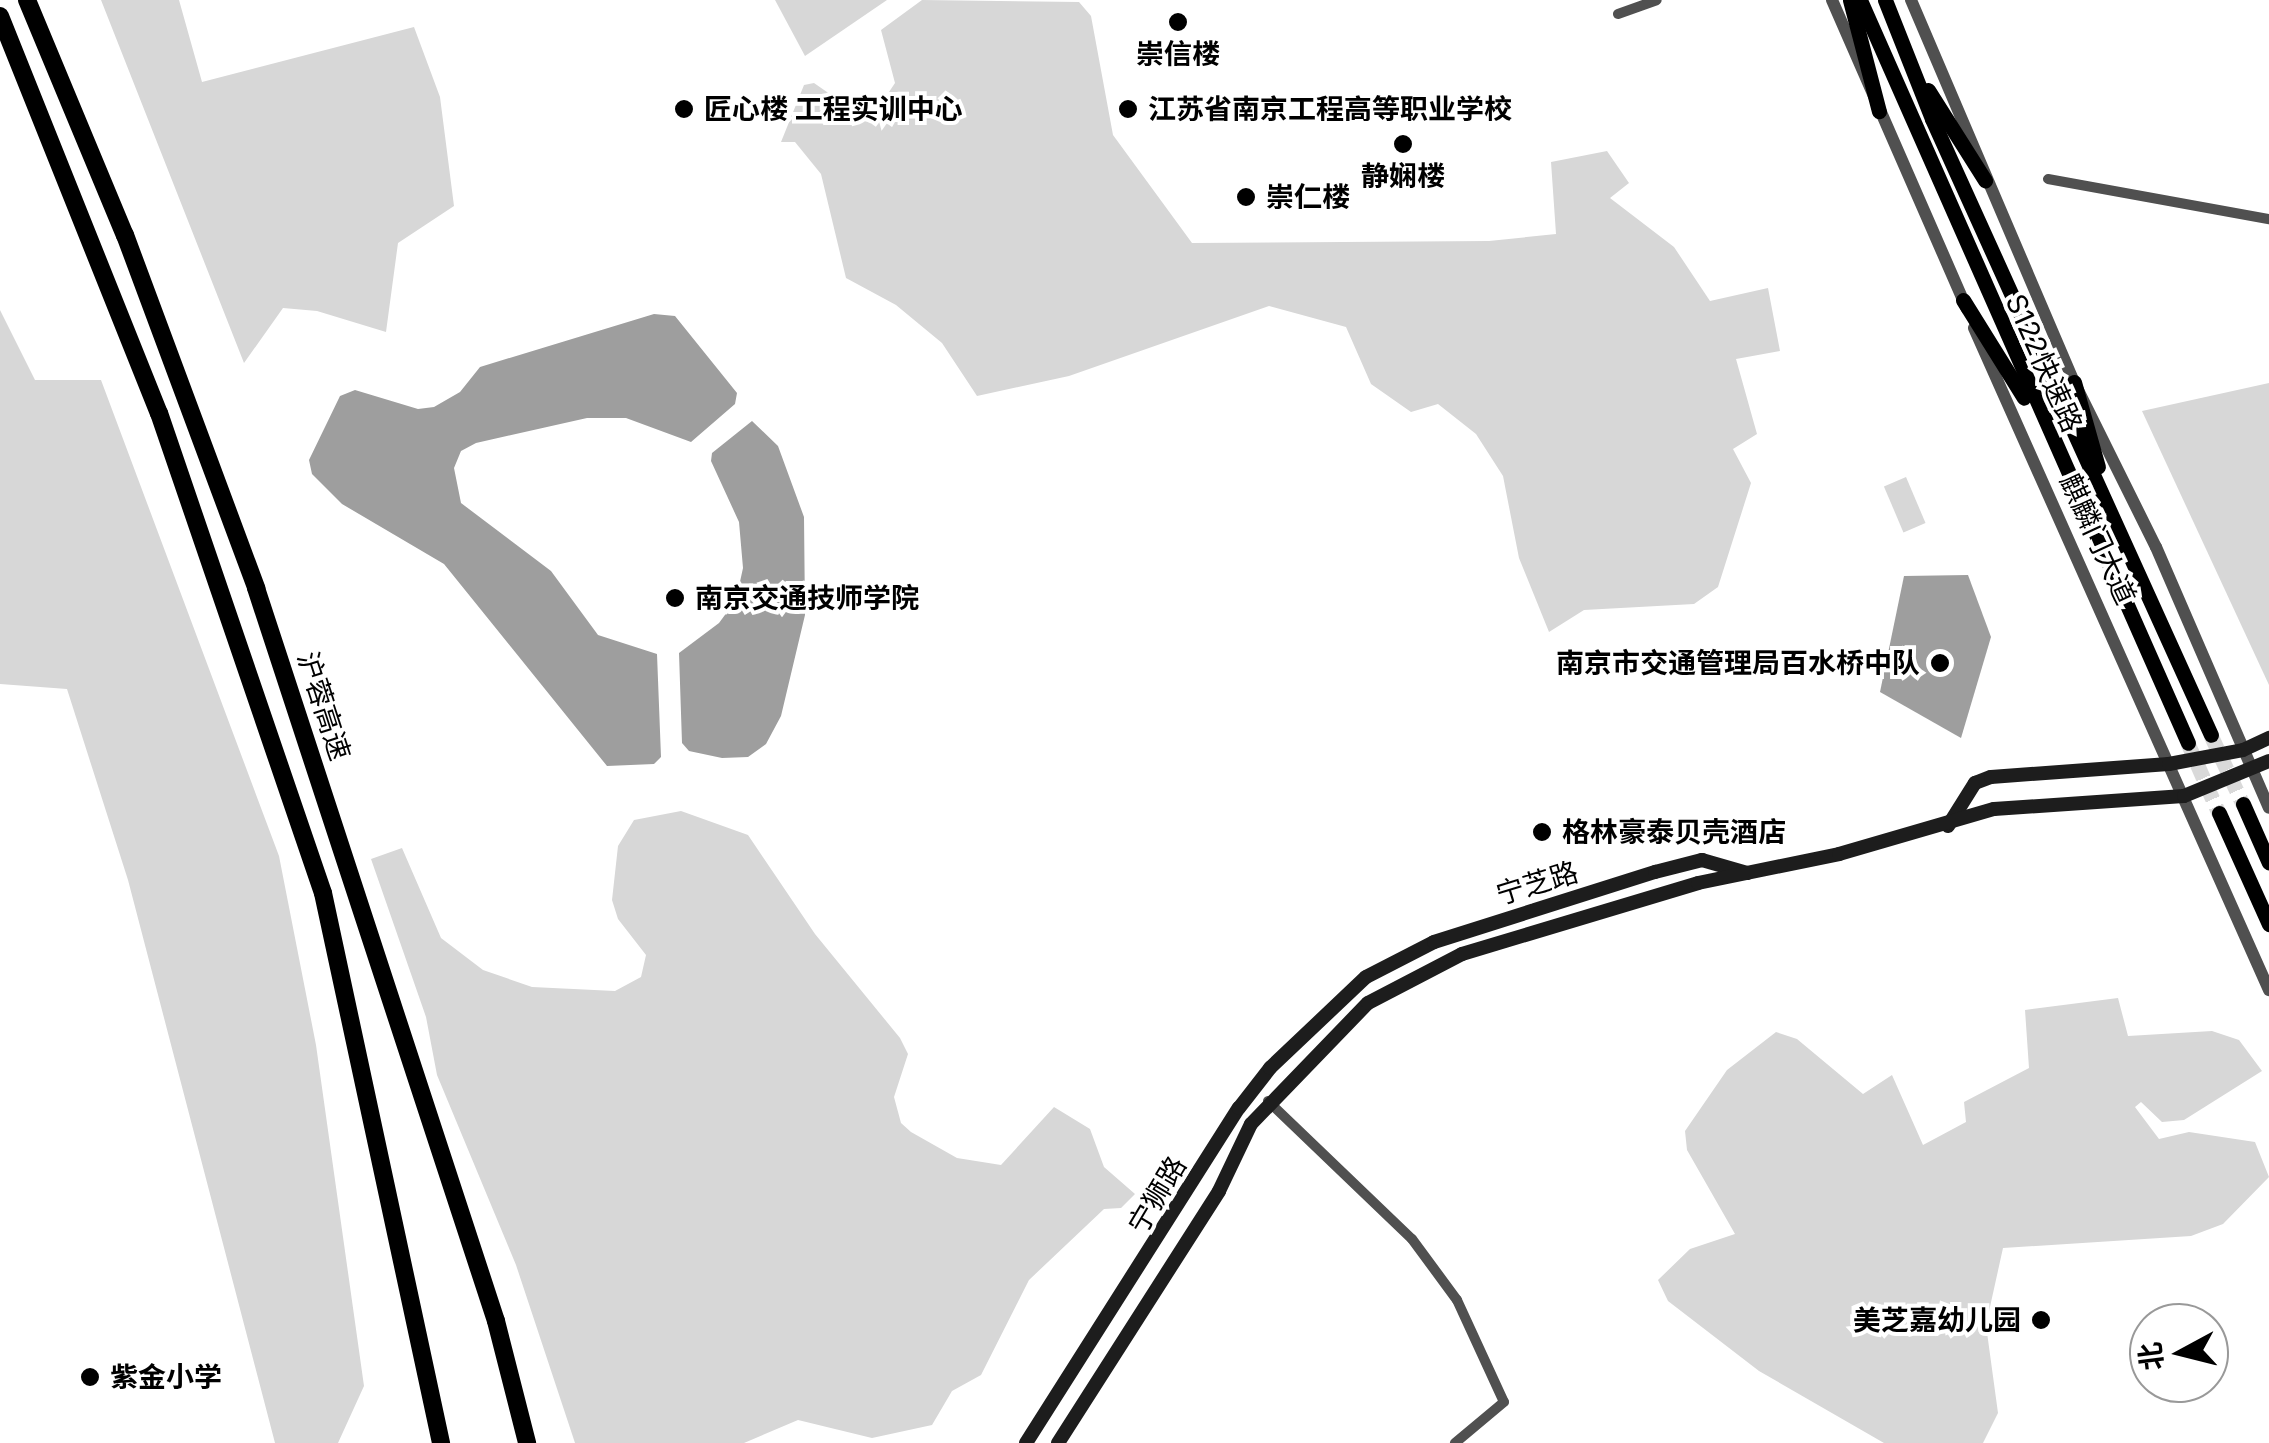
<!DOCTYPE html>
<html>
<head>
<meta charset="utf-8">
<style>
	body { margin:0 }
	#map { position:relative; width:2269px; height:1443px; overflow:hidden; background:#fff; font-family:Inter,"Noto Sans SC",sans-serif }
	div>[style] { position:absolute }
	[style*='--x'] { left:calc(var(--x)*1px); top:calc(var(--y)*1px); width:calc(var(--w)*1px); rotate:calc(var(--a)*1deg) }
	.green>* { inset:0; background:#d7d7d7; transform-origin:0 0 }
	.water>* { inset:0; background:#9e9e9e }
	.trunk-tunnel>* { height:15px; margin-top:-7.5px; transform-origin:0; background:repeating-linear-gradient(90deg,#d9d9d9 0 15px,transparent 0 23px) }
	.minor>* { height:10px; margin:-5px; padding:0 5px; transform-origin:5px; border-radius:5px; background:#505050 }
	.tertiary>* { height:12px; margin:-6px; padding:0 6px; transform-origin:6px; border-radius:6px; background:#505050 }
	.secondary>* { height:14px; margin:-7px; padding:0 7px; transform-origin:7px; border-radius:7px; background:#1d1d1d }
	.trunk>* { height:15px; margin:-7.5px; padding:0 7.5px; transform-origin:7.5px; border-radius:7.5px; background:#000 }
	.motorway>* { height:18px; margin:-9px; padding:0 9px; transform-origin:9px; border-radius:9px; background:#000 }
	.dots>* { width:28px; height:28px; translate:-50% -50%; box-sizing:border-box; border:5px solid #fff; border-radius:50% }
	span { translate:-50% -50%; white-space:nowrap; text-align:center; line-height:1.15; -webkit-text-stroke:8px #fff; paint-order:stroke }
	.poi-label { font-size:28px; color:#000; font-weight:700 }
	.left { translate:0 -50%; text-align:left }
	.right { translate:-100% -50%; text-align:right }
	.street-label { font-size:28px; color:#000 }
	.north { position:absolute; left:2129px; top:1303px; width:100px; height:100px; box-sizing:border-box; background:#fff; border:2px solid #999; border-radius:50%; rotate:263deg; font-size:28px; font-weight:700; line-height:40px; text-align:center; color:#000 }
	.north::after { content:''; display:block; margin:auto; width:35px; height:45px; background:#000; clip-path:polygon(50% 0,100% 100%,50% 72%,0 100%) }
</style>
</head>
<body>
<div id="map">
	<div class="green">
		<i style="clip-path:polygon(101px 0,179px 0,202px 82px,414px 27px,440px 97px,454px 206px,398px 243px,386px 332px,317px 311px,283px 308px,244px 363px)"></i>
		<i style="clip-path:polygon(775px 0,887px 0,805px 56px)"></i>
		<i style="clip-path:polygon(922px 0,1079px 2px,1091px 16px,1113px 135px,1192px 243px,1489px 241px,1556px 234px,1551px 162px,1607px 151px,1629px 183px,1610px 198px,1674px 247px,1710px 301px,1768px 288px,1780px 351px,1736px 359px,1757px 434px,1733px 449px,1751px 483px,1718px 587px,1694px 604px,1584px 610px,1549px 632px,1519px 558px,1503px 476px,1476px 434px,1438px 404px,1411px 412px,1371px 384px,1346px 327px,1269px 306px,1069px 376px,977px 396px,942px 343px,896px 305px,846px 278px,821px 174px,795px 142px,781px 142px,804px 85px,814px 83px,847px 106px,887px 95px,895px 83px,881px 30px)"></i>
		<i style="clip-path:polygon(0 310px,35px 380px,101px 380px,279px 856px,316px 1045px,364px 1386px,338px 1443px,275px 1443px,128px 880px,67px 689px,0 684px)"></i>
		<i style="clip-path:polygon(2269px 383px,2269px 685px,2142px 411px)"></i>
		<i style="left:1906px;top:477px;width:50px;height:24px;rotate:67deg"></i>
		<i style="clip-path:polygon(681px 811px,748px 835px,815px 934px,900px 1038px,908px 1054px,894px 1097px,901px 1123px,911px 1132px,957px 1158px,1001px 1165px,1054px 1107px,1090px 1129px,1104px 1167px,1135px 1194px,1121px 1208px,1104px 1209px,1029px 1280px,981px 1375px,952px 1391px,932px 1425px,872px 1438px,798px 1420px,744px 1443px,575px 1443px,516px 1265px,437px 1075px,426px 1017px,371px 859px,402px 848px,441px 938px,483px 970px,532px 987px,615px 991px,641px 977px,646px 955px,618px 919px,612px 900px,618px 846px,634px 820px)"></i>
		<i style="clip-path:polygon(2118px 998px,2128px 1036px,2212px 1031px,2239px 1040px,2262px 1071px,2184px 1120px,2162px 1122px,2141px 1102px,2135px 1107px,2159px 1139px,2189px 1132px,2255px 1142px,2269px 1177px,2223px 1224px,2191px 1236px,2003px 1248px,1986px 1325px,1998px 1413px,1983px 1443px,1884px 1443px,1759px 1371px,1668px 1301px,1658px 1280px,1690px 1249px,1735px 1234px,1687px 1150px,1685px 1131px,1727px 1070px,1776px 1032px,1797px 1039px,1863px 1094px,1892px 1075px,1923px 1145px,1966px 1122px,1964px 1102px,2029px 1068px,2025px 1010px)"></i>
	</div>
	<div class="water">
		<i style="clip-path:polygon(654px 314px,675px 316px,737px 393px,735px 404px,691px 442px,626px 418px,587px 418px,476px 443px,461px 451px,454px 468px,461px 503px,551px 571px,598px 635px,657px 654px,661px 757px,654px 764px,607px 766px,444px 564px,342px 504px,312px 474px,309px 460px,340px 396px,355px 390px,418px 409px,434px 407px,460px 392px,480px 367px)"></i>
		<i style="clip-path:polygon(752px 421px,778px 446px,804px 517px,805px 615px,781px 716px,766px 744px,748px 757px,722px 758px,689px 751px,682px 743px,679px 653px,719px 623px,736px 600px,743px 568px,739px 522px,711px 461px,712px 453px)"></i>
		<i style="clip-path:polygon(1968px 575px,1991px 637px,1961px 738px,1880px 692px,1904px 576px)"></i>
	</div>
	<div class="trunk-tunnel">
		<i style="--x:2211;--y:735;--w:76;--a:65.1"></i>
		<i style="--x:2188;--y:743;--w:77;--a:66.1"></i>
	</div>
	<div class="minor">
		<i style="--x:1618;--y:14;--w:41;--a:-19.7"></i>
		<i style="--x:2048;--y:179;--w:225;--a:10.3"></i>
		<i style="--x:1268;--y:1101;--w:199;--a:43.8"></i>
		<i style="--x:1412;--y:1239;--w:76;--a:53.6"></i>
		<i style="--x:1457;--y:1300;--w:112;--a:65.3"></i>
		<i style="--x:1504;--y:1402;--w:64;--a:140.1"></i>
	</div>
	<div class="tertiary">
		<i style="--x:1832;--y:0;--w:337;--a:66.4"></i>
		<i style="--x:1911;--y:0;--w:415;--a:66.9"></i>
		<i style="--x:2074;--y:382;--w:184;--a:63.6"></i>
		<i style="--x:2156;--y:547;--w:284;--a:66.6"></i>
		<i style="--x:1974;--y:328;--w:725;--a:65.98"></i>
	</div>
	<div class="secondary">
		<i style="--x:1948;--y:826;--w:51;--a:-57.9"></i>
		<i style="--x:1975;--y:783;--w:17;--a:-21"></i>
		<i style="--x:1991;--y:777;--w:178;--a:-4.2"></i>
		<i style="--x:2169;--y:764;--w:75;--a:-10.7"></i>
		<i style="--x:2243;--y:750;--w:29;--a:-25"></i>
		<i style="--x:1026;--y:1443;--w:397;--a:-57.6"></i>
		<i style="--x:1239;--y:1108;--w:51;--a:-52.2"></i>
		<i style="--x:1270;--y:1068;--w:132;--a:-43.5"></i>
		<i style="--x:1366;--y:977;--w:76;--a:-27.2"></i>
		<i style="--x:1434;--y:942;--w:232;--a:-17.6"></i>
		<i style="--x:1655;--y:872;--w:49;--a:-14.3"></i>
		<i style="--x:1702;--y:860;--w:47;--a:16.1"></i>
		<i style="--x:1058;--y:1443;--w:299;--a:-57.4"></i>
		<i style="--x:1219;--y:1191;--w:74;--a:-64.5"></i>
		<i style="--x:1251;--y:1124;--w:168;--a:-46"></i>
		<i style="--x:1368;--y:1003;--w:106;--a:-27.5"></i>
		<i style="--x:1462;--y:954;--w:246;--a:-16.7"></i>
		<i style="--x:1698;--y:883;--w:144;--a:-11.6"></i>
		<i style="--x:1839;--y:854;--w:161;--a:-16.2"></i>
		<i style="--x:1994;--y:809;--w:190;--a:-3.9"></i>
		<i style="--x:2184;--y:796;--w:92;--a:-22.4"></i>
	</div>
	<div class="trunk">
		<i style="--x:1850;--y:0;--w:115;--a:75.4"></i>
		<i style="--x:1860;--y:0;--w:812;--a:66.18"></i>
		<i style="--x:1885;--y:0;--w:128;--a:68.4"></i>
		<i style="--x:1932;--y:119;--w:676;--a:65.63"></i>
		<i style="--x:1928;--y:90;--w:107;--a:57.7"></i>
		<i style="--x:1963;--y:300;--w:115;--a:58.1"></i>
		<i style="--x:2074;--y:382;--w:88;--a:74.2"></i>
		<i style="--x:2243;--y:804;--w:64;--a:66.2"></i>
		<i style="--x:2219;--y:813;--w:122;--a:65.8"></i>
	</div>
	<div class="motorway">
		<i style="--x:27;--y:0;--w:255;--a:67.4"></i>
		<i style="--x:125;--y:235;--w:377;--a:69.6"></i>
		<i style="--x:256;--y:588;--w:771;--a:71.87"></i>
		<i style="--x:496;--y:1321;--w:126;--a:75.7"></i>
		<i style="--x:0;--y:16;--w:428;--a:68.2"></i>
		<i style="--x:159;--y:413;--w:507;--a:71.14"></i>
		<i style="--x:323;--y:893;--w:563;--a:77.89"></i>
	</div>
	<div class="dots">
		<i style="left:1178px;top:22px;background:#000"></i>
		<i style="left:684px;top:109px;background:#000"></i>
		<i style="left:1128px;top:109px;background:#000"></i>
		<i style="left:1403px;top:144px;background:#000"></i>
		<i style="left:1246px;top:197px;background:#000"></i>
		<i style="left:675px;top:598px;background:#000"></i>
		<i style="left:1940px;top:663px;background:#000"></i>
		<i style="left:1542px;top:832px;background:#000"></i>
		<i style="left:2041px;top:1320px;background:#000"></i>
		<i style="left:90px;top:1377px;background:#000"></i>
	</div>
	<div class="poi-label">
		<span style="left:1178px;top:54px">崇信楼</span>
		<span class="left" style="left:704px;top:109px">匠心楼 工程实训中心</span>
		<span class="left" style="left:1148px;top:109px">江苏省南京工程高等职业学校</span>
		<span style="left:1403px;top:176px">静娴楼</span>
		<span class="left" style="left:1266px;top:197px">崇仁楼</span>
		<span class="left" style="left:695px;top:598px">南京交通技师学院</span>
		<span class="right" style="left:1920px;top:663px">南京市交通管理局百水桥中队</span>
		<span class="left" style="left:1562px;top:832px">格林豪泰贝壳酒店</span>
		<span class="right" style="left:2021px;top:1320px">美芝嘉幼儿园</span>
		<span class="left" style="left:110px;top:1377px">紫金小学</span>
	</div>
	<div class="street-label">
		<span style="left:2044px;top:363px;rotate:66deg">S122快速路</span>
		<span style="left:2098px;top:539px;rotate:65deg">麒麟门大道</span>
		<span style="left:324px;top:706px;rotate:72deg">沪蓉高速</span>
		<span style="left:1537px;top:883px;rotate:-17deg">宁芝路</span>
		<span style="left:1157px;top:1195px;rotate:-59deg">宁狮路</span>
	</div>
	<div class="north">北</div>
</div>
</body>
</html>
